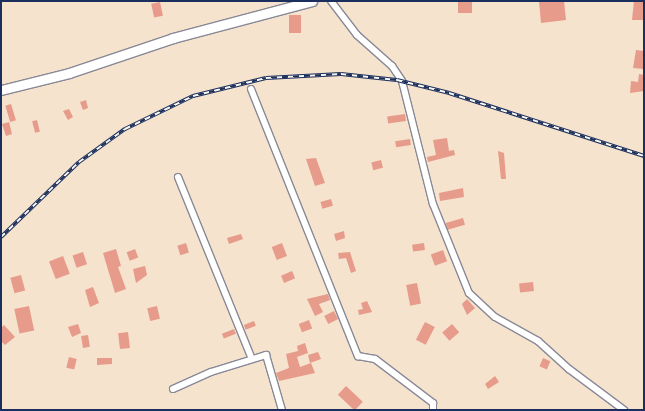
<!DOCTYPE html>
<html>
<head>
<meta charset="utf-8">
<style>
	body { margin:0 }
	#map { position:relative; width:645px; height:411px; overflow:hidden; background:#f5e3cd; font-family:Pangolin,sans-serif }
	div>[style] { position:absolute }
	[style*='--x'] { left:calc(var(--x)*1px); top:calc(var(--y)*1px); width:calc(var(--w)*1px); rotate:calc(var(--a)*1deg) }
	.building>* { inset:0; background:#e79b8b; transform-origin:0 0 }
	.roads { filter:drop-shadow(1px 0 #888996) drop-shadow(-1px 0 #888996) drop-shadow(0 1px #888996) drop-shadow(0 -1px #888996) }
	.street>* { height:6px; margin:-3px; padding:0 3px; transform-origin:3px; border-radius:3px; background:#fff }
	.secondary>* { height:9px; margin:-4.5px; padding:0 4.5px; transform-origin:4.5px; border-radius:4.5px; background:#fff }
	.rail>* { height:4px; margin-top:-2px; transform-origin:0; background:repeating-linear-gradient(90deg,#f6f6f2 0 5.5px,#1b2f5e 0 11px); box-sizing:border-box; border-block:1px solid #1b2f5e }
	span { translate:-50% -50%; white-space:nowrap; text-align:center; line-height:1.15; -webkit-text-stroke:4px #f6f6f2; paint-order:stroke }
	.frame { position:absolute; inset:0; border:2px solid #1b2f5e; pointer-events:none }
</style>
</head>
<body>
<div id="map">
	<div class="building">
		<i style="left:458px;top:1px;width:14px;height:12px"></i>
		<i style="clip-path:polygon(539px 1px,564px 1px,566px 20px,541px 23px)"></i>
		<i style="clip-path:polygon(634px 1px,644px 1px,644px 20px,632px 20px)"></i>
		<i style="left:160px;top:2px;width:14px;height:9px;rotate:78deg"></i>
		<i style="left:289px;top:15px;width:12px;height:18px"></i>
		<i style="clip-path:polygon(636px 50px,644px 51px,643px 69px,633px 68px)"></i>
		<i style="clip-path:polygon(639px 74px,644px 75px,644px 91px,630px 93px,631px 81px,638px 82px)"></i>
		<i style="clip-path:polygon(86px 100px,88px 108px,83px 110px,80px 102px)"></i>
		<i style="left:11px;top:104px;width:17px;height:6px;rotate:73deg"></i>
		<i style="clip-path:polygon(69px 109px,73px 117px,68px 120px,63px 111px)"></i>
		<i style="left:405px;top:114px;width:7px;height:18px;rotate:82deg"></i>
		<i style="left:37px;top:120px;width:12px;height:5px;rotate:76deg"></i>
		<i style="clip-path:polygon(9px 122px,12px 134px,6px 136px,2px 124px)"></i>
		<i style="clip-path:polygon(447px 138px,449px 151px,454px 150px,455px 155px,428px 162px,427px 157px,436px 155px,433px 140px)"></i>
		<i style="left:410px;top:139px;width:6px;height:15px;rotate:81deg"></i>
		<i style="clip-path:polygon(498px 151px,504px 153px,506px 179px,501px 179px)"></i>
		<i style="clip-path:polygon(316px 158px,325px 183px,315px 186px,306px 159px)"></i>
		<i style="left:381px;top:160px;width:8px;height:10px;rotate:76deg"></i>
		<i style="clip-path:polygon(463px 188px,464px 197px,440px 201px,439px 193px)"></i>
		<i style="left:331px;top:199px;width:7px;height:11px;rotate:74deg"></i>
		<i style="left:463px;top:218px;width:7px;height:18px;rotate:74deg"></i>
		<i style="clip-path:polygon(344px 231px,345px 238px,336px 241px,334px 234px)"></i>
		<i style="clip-path:polygon(241px 234px,243px 239px,229px 244px,227px 238px)"></i>
		<i style="left:186px;top:243px;width:10px;height:9px;rotate:73deg"></i>
		<i style="left:282px;top:243px;width:14px;height:11px;rotate:69deg"></i>
		<i style="left:424px;top:243px;width:7px;height:12px;rotate:82deg"></i>
		<i style="clip-path:polygon(116px 249px,121px 266px,118px 267px,126px 289px,115px 293px,103px 253px)"></i>
		<i style="left:135px;top:249px;width:9px;height:9px;rotate:69deg"></i>
		<i style="left:443px;top:250px;width:12px;height:13px;rotate:70deg"></i>
		<i style="left:83px;top:252px;width:13px;height:11px;rotate:72deg"></i>
		<i style="clip-path:polygon(350px 252px,356px 271px,351px 273px,346px 258px,339px 259px,338px 253px)"></i>
		<i style="left:63px;top:256px;width:19px;height:15px;rotate:69deg"></i>
		<i style="clip-path:polygon(145px 266px,147px 275px,136px 283px,133px 269px)"></i>
		<i style="left:292px;top:271px;width:8px;height:12px;rotate:67deg"></i>
		<i style="left:21px;top:275px;width:16px;height:11px;rotate:75deg"></i>
		<i style="left:533px;top:282px;width:9px;height:14px;rotate:84deg"></i>
		<i style="left:417px;top:283px;width:21px;height:11px;rotate:79deg"></i>
		<i style="clip-path:polygon(93px 287px,99px 303px,90px 307px,85px 290px)"></i>
		<i style="clip-path:polygon(328px 294px,330px 300px,319px 304px,323px 312px,315px 316px,307px 299px)"></i>
		<i style="clip-path:polygon(467px 299px,475px 308px,467px 315px,462px 304px)"></i>
		<i style="clip-path:polygon(367px 301px,372px 312px,359px 315px,358px 310px,363px 309px,361px 303px)"></i>
		<i style="left:29px;top:306px;width:25px;height:15px;rotate:78deg"></i>
		<i style="left:157px;top:306px;width:13px;height:10px;rotate:77deg"></i>
		<i style="left:334px;top:311px;width:9px;height:11px;rotate:63deg"></i>
		<i style="left:309px;top:320px;width:9px;height:11px;rotate:69deg"></i>
		<i style="left:254px;top:321px;width:5px;height:11px;rotate:68deg"></i>
		<i style="left:425px;top:322px;width:11px;height:20px;rotate:27deg"></i>
		<i style="clip-path:polygon(78px 324px,81px 333px,72px 337px,68px 327px)"></i>
		<i style="left:452px;top:324px;width:11px;height:13px;rotate:49deg"></i>
		<i style="clip-path:polygon(4px 325px,15px 337px,5px 345px,1px 341px,1px 328px)"></i>
		<i style="left:234px;top:329px;width:5px;height:13px;rotate:68deg"></i>
		<i style="left:128px;top:332px;width:16px;height:10px;rotate:83deg"></i>
		<i style="left:88px;top:335px;width:12px;height:7px;rotate:81deg"></i>
		<i style="clip-path:polygon(305px 343px,308px 353px,297px 357px,300px 367px,311px 363px,315px 373px,279px 381px,276px 373px,289px 368px,286px 354px,298px 351px,297px 346px)"></i>
		<i style="clip-path:polygon(318px 352px,321px 359px,310px 363px,308px 355px)"></i>
		<i style="left:69px;top:357px;width:8px;height:11px;rotate:14deg"></i>
		<i style="clip-path:polygon(97px 358px,112px 358px,112px 364px,97px 365px)"></i>
		<i style="left:543px;top:358px;width:8px;height:9px;rotate:23deg"></i>
		<i style="clip-path:polygon(495px 376px,499px 382px,488px 389px,485px 384px)"></i>
		<i style="left:346px;top:386px;width:23px;height:12px;rotate:43deg"></i>
	</div>
	<div class="roads">
		<div class="street">
			<i style="--x:331;--y:1;--w:43;--a:52.6"></i>
			<i style="--x:357;--y:35;--w:47;--a:41.5"></i>
			<i style="--x:392;--y:66;--w:18;--a:56"></i>
			<i style="--x:402;--y:81;--w:127;--a:75.9"></i>
			<i style="--x:433;--y:204;--w:96;--a:68"></i>
			<i style="--x:469;--y:293;--w:35;--a:43"></i>
			<i style="--x:495;--y:317;--w:49;--a:29.2"></i>
			<i style="--x:538;--y:341;--w:42;--a:42.1"></i>
			<i style="--x:569;--y:369;--w:69;--a:36.7"></i>
			<i style="--x:251;--y:89;--w:288;--a:68.2"></i>
			<i style="--x:358;--y:356;--w:17;--a:10"></i>
			<i style="--x:375;--y:359;--w:73;--a:37.2"></i>
			<i style="--x:433;--y:403;--w:7;--a:90"></i>
			<i style="--x:178;--y:177;--w:196;--a:67.9"></i>
			<i style="--x:173;--y:389;--w:42;--a:-24.1"></i>
			<i style="--x:211;--y:372;--w:58;--a:-17.2"></i>
			<i style="--x:266;--y:355;--w:57;--a:73.8"></i>
		</div>
		<div class="secondary">
			<i style="--x:1;--y:90;--w:70;--a:-14"></i>
			<i style="--x:69;--y:73;--w:110;--a:-18.6"></i>
			<i style="--x:173;--y:38;--w:144;--a:-14.9"></i>
		</div>
	</div>
	<div class="rail">
		<i style="--x:1;--y:237;--w:108;--a:-43.9"></i>
		<i style="--x:79;--y:162;--w:57;--a:-35.7"></i>
		<i style="--x:125;--y:129;--w:76;--a:-25.9"></i>
		<i style="--x:193;--y:96;--w:75;--a:-13.9"></i>
		<i style="--x:266;--y:78;--w:75;--a:-3.1"></i>
		<i style="--x:341;--y:74;--w:56;--a:6.1"></i>
		<i style="--x:397;--y:80;--w:54;--a:14"></i>
		<i style="--x:449;--y:93;--w:205;--a:17.9"></i>
	</div>
	<div class="frame"></div>
</div>
</body>
</html>
